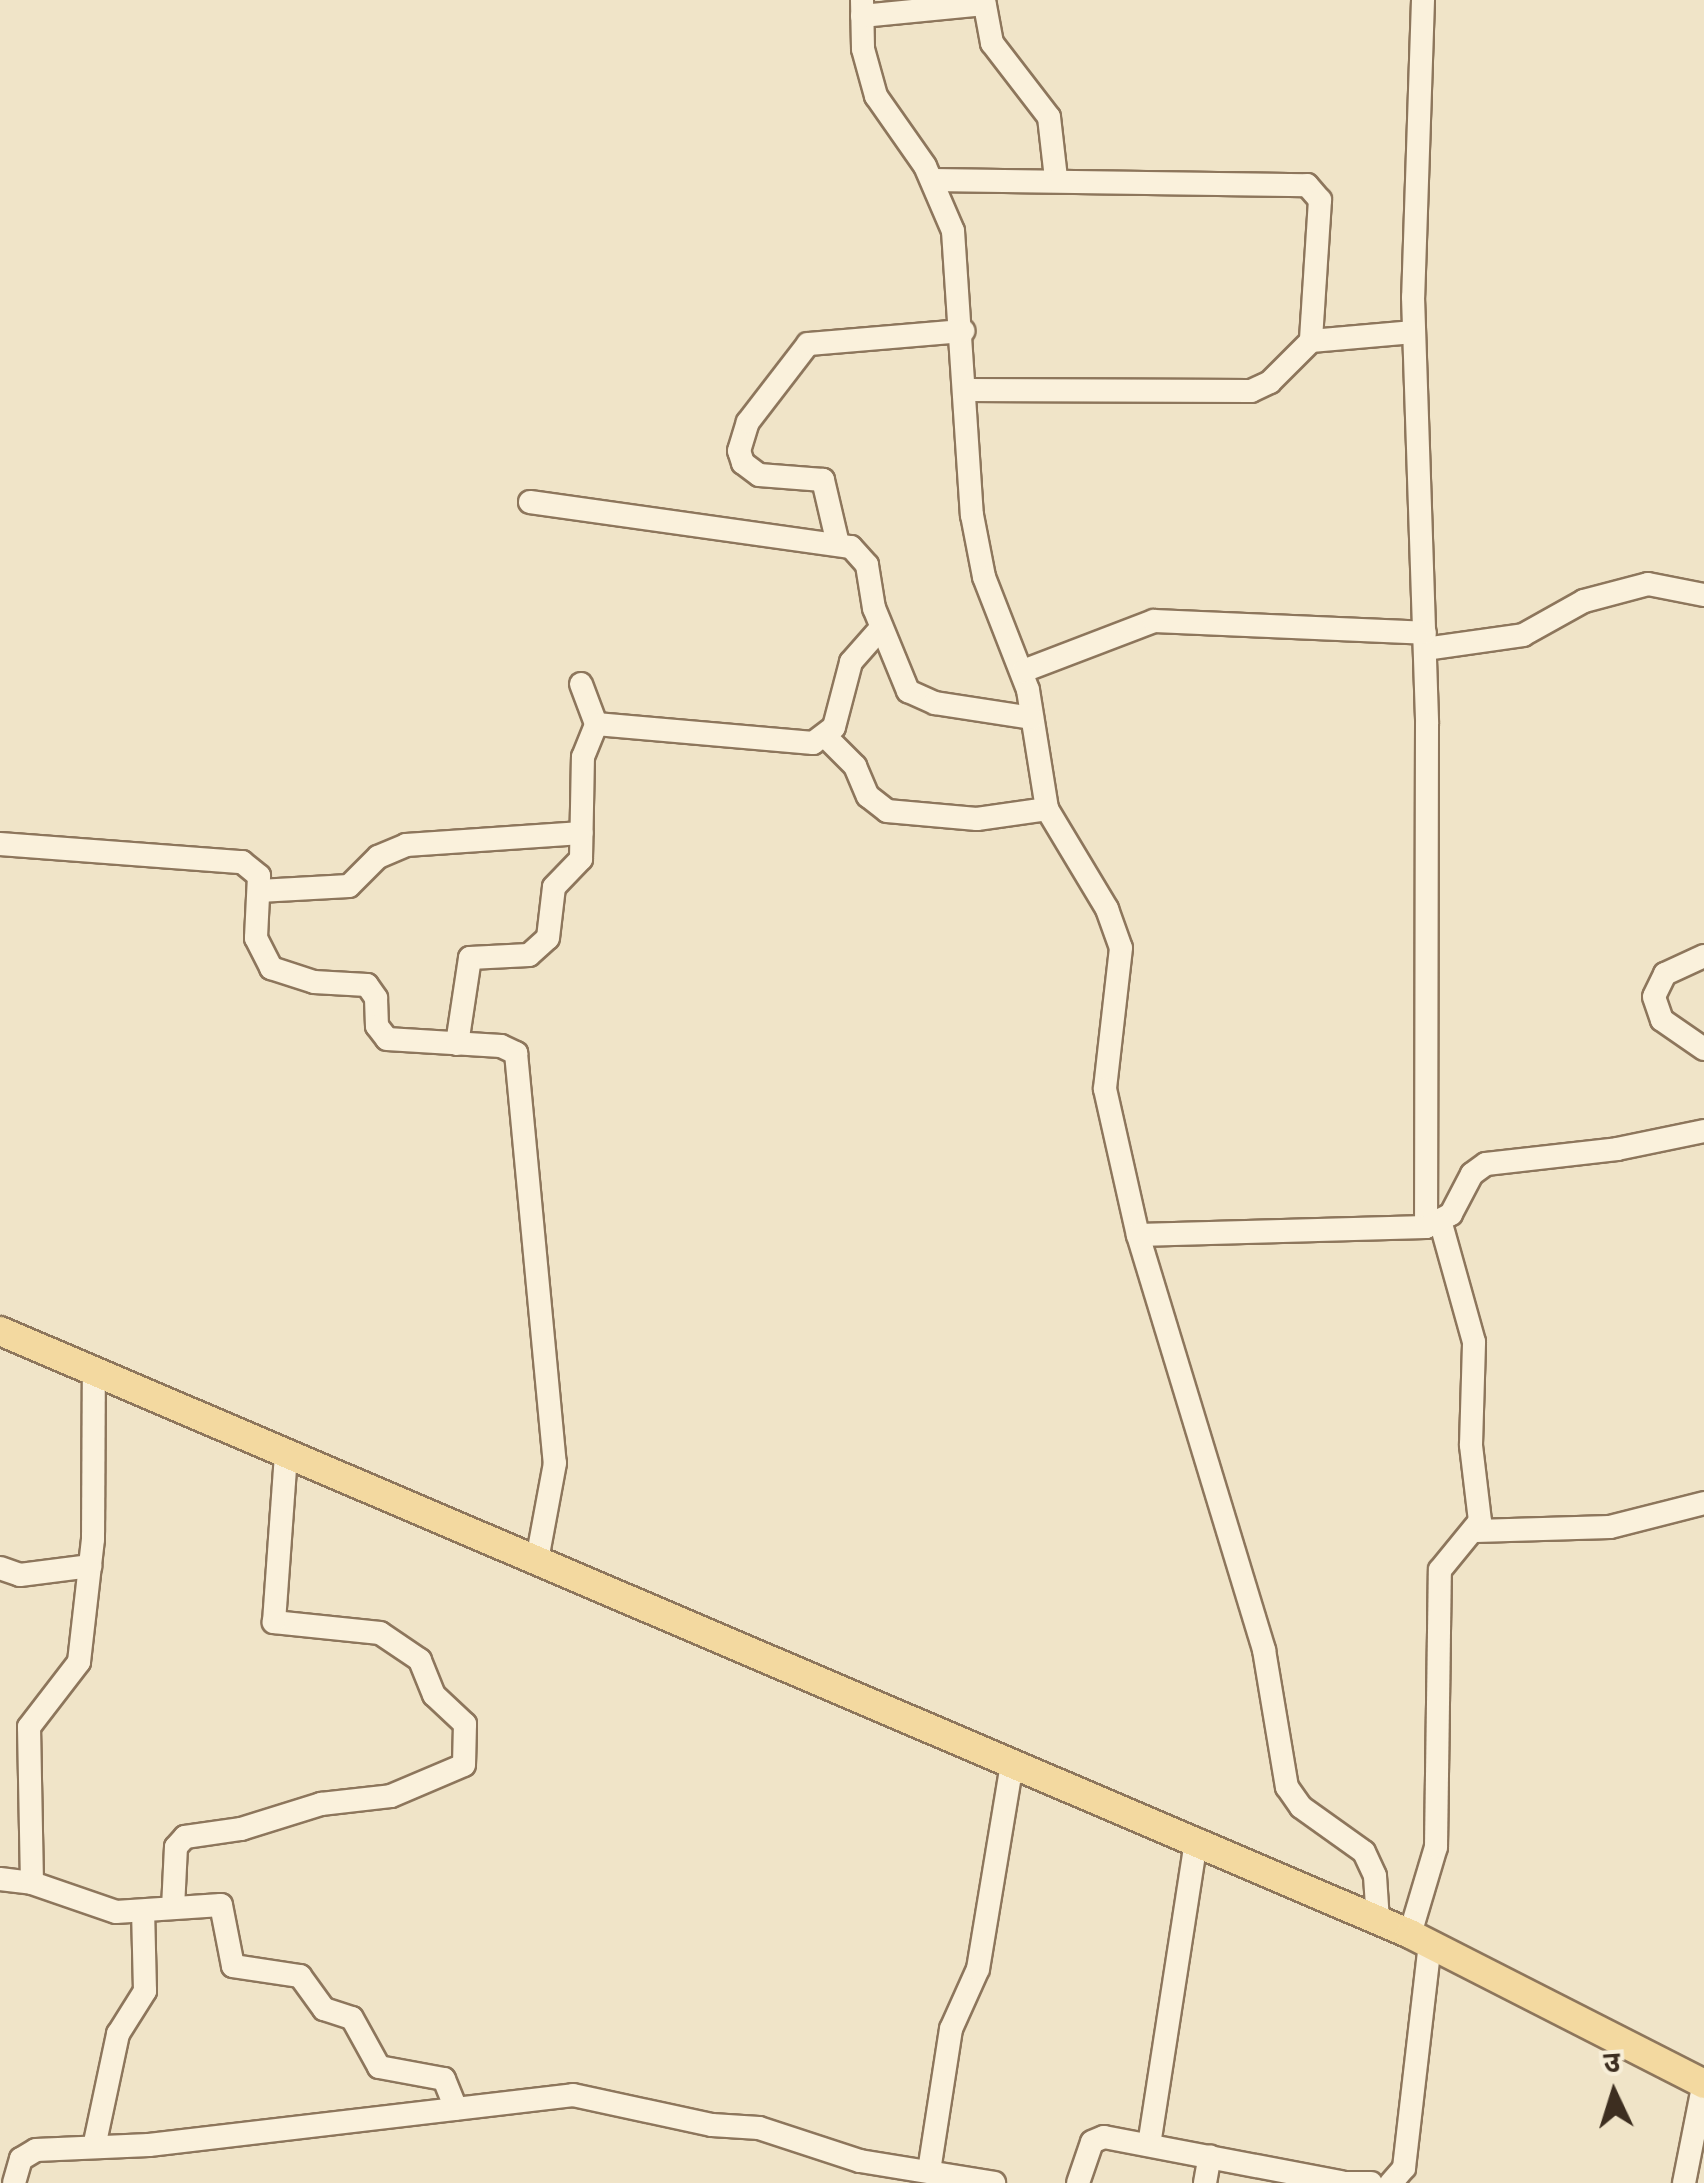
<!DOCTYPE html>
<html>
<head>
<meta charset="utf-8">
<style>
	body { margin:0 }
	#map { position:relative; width:1704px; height:2183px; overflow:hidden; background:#f0e4c8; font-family:"Times New Roman","Noto Sans Devanagari",serif }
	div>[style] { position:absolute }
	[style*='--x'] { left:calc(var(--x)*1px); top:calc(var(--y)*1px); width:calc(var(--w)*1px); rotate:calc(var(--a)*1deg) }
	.roads { filter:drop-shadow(2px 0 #8d765c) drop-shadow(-2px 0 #8d765c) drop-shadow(0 2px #8d765c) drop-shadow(0 -2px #8d765c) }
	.minor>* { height:22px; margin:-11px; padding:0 11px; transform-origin:11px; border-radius:11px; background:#faf1dc }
	.major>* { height:28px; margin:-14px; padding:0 14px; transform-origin:14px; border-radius:14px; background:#f3d9a0 }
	span { translate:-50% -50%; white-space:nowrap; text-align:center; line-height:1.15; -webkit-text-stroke:8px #f7eed8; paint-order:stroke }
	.north { position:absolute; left:1564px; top:2043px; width:100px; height:100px; -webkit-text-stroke:8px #f7eed8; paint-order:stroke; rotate:356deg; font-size:28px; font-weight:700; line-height:40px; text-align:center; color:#3d2e20 }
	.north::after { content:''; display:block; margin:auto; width:35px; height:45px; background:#3d2e20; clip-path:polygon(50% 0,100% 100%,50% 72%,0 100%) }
</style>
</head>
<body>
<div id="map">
	<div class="roads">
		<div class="minor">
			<i style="--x:862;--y:0;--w:49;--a:88.8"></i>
			<i style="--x:863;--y:49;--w:49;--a:74.5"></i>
			<i style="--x:876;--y:96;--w:85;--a:55"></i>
			<i style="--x:925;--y:166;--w:71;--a:66.7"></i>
			<i style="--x:953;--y:231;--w:285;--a:86.2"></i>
			<i style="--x:972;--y:515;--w:63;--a:79"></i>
			<i style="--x:984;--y:577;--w:121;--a:68.7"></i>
			<i style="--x:1028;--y:690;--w:121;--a:80.9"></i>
			<i style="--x:1047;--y:809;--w:117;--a:59"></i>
			<i style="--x:1107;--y:909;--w:41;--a:70.3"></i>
			<i style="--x:1121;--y:948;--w:142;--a:96.5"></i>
			<i style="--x:1105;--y:1089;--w:150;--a:77.3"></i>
			<i style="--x:1138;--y:1235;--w:434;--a:73.1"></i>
			<i style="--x:1264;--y:1650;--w:139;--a:80.5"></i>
			<i style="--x:1287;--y:1787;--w:24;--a:55"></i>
			<i style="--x:1301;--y:1807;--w:77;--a:35.5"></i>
			<i style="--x:1364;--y:1852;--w:26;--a:65"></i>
			<i style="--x:1375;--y:1876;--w:45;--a:86.2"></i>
			<i style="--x:984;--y:0;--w:44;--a:79.5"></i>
			<i style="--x:992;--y:43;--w:93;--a:52.4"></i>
			<i style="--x:1049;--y:117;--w:61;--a:83.5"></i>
			<i style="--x:1423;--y:0;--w:297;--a:91.9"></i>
			<i style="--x:1413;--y:297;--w:427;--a:88.1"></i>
			<i style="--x:1427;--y:724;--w:503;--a:90.11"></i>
			<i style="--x:862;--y:16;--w:123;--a:-5.6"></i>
			<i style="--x:932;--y:180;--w:375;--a:0.8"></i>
			<i style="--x:1307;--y:185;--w:20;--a:49"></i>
			<i style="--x:1320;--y:200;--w:141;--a:93.7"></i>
			<i style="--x:965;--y:390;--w:286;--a:0.2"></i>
			<i style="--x:1251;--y:391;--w:21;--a:-25"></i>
			<i style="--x:1270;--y:382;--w:58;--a:-45"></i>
			<i style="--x:1311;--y:341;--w:103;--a:-5"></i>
			<i style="--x:530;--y:502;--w:324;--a:8"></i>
			<i style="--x:851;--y:547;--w:24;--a:48"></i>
			<i style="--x:867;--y:565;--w:44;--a:80.8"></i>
			<i style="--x:874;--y:608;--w:90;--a:67.7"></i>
			<i style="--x:908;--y:691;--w:30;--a:24"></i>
			<i style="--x:935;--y:703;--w:98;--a:8.8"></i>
			<i style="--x:838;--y:544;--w:66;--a:-103.2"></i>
			<i style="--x:823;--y:480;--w:64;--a:-175.5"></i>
			<i style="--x:759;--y:475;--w:20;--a:-143"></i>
			<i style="--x:743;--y:463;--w:13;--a:-108"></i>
			<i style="--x:739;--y:451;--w:30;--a:-73"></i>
			<i style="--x:748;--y:422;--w:98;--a:-52.4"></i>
			<i style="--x:808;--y:344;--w:156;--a:-4.8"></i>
			<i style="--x:1425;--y:649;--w:99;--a:-8.1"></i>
			<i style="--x:1523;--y:635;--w:70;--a:-29.1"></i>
			<i style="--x:1584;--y:601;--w:66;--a:-14.9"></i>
			<i style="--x:1648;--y:584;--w:57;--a:11.1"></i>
			<i style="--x:1023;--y:671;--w:140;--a:-20.9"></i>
			<i style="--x:1154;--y:621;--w:271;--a:2.5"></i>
			<i style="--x:581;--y:684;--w:43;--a:69.4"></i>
			<i style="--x:596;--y:724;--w:218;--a:5"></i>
			<i style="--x:813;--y:743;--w:26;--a:-37"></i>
			<i style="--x:834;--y:727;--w:67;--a:-75.3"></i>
			<i style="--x:851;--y:662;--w:45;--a:-48.6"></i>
			<i style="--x:827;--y:738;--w:40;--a:45"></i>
			<i style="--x:855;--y:766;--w:33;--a:67"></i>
			<i style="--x:868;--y:796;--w:24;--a:38"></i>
			<i style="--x:887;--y:811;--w:90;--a:5.1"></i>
			<i style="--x:977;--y:819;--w:71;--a:-8.1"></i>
			<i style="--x:0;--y:844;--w:243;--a:4.3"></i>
			<i style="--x:242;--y:862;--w:22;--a:39"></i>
			<i style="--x:259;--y:876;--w:62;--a:92.8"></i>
			<i style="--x:256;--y:938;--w:34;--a:63"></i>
			<i style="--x:271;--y:968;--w:45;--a:18"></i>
			<i style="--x:314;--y:982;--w:53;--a:3.2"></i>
			<i style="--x:367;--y:985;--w:16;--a:55"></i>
			<i style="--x:376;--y:998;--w:28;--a:88"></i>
			<i style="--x:377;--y:1026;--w:16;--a:52"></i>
			<i style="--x:387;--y:1039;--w:114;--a:3.5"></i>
			<i style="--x:501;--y:1046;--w:17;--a:25"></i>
			<i style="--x:516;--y:1053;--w:412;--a:84.6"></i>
			<i style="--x:555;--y:1463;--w:99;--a:100.5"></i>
			<i style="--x:259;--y:891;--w:90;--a:-3.2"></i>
			<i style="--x:349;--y:886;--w:41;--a:-45"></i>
			<i style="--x:378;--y:857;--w:30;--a:-23"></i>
			<i style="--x:406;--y:845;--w:176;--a:-3.9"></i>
			<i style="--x:1704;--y:956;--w:43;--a:155.2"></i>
			<i style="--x:1665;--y:974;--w:25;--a:116"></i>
			<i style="--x:1654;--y:997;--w:24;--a:71"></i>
			<i style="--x:1662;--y:1020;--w:51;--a:34.6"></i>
			<i style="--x:457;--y:1044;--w:87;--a:-81.4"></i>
			<i style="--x:470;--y:958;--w:59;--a:-2.9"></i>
			<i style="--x:529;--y:955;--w:25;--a:-42"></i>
			<i style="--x:548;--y:938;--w:51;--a:-83.3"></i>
			<i style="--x:554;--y:887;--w:39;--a:-46"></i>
			<i style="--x:581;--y:859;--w:102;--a:-88.9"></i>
			<i style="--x:583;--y:757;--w:35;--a:-68"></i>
			<i style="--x:1138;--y:1235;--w:288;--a:-1.6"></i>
			<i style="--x:1426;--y:1227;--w:28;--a:-27"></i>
			<i style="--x:1451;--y:1214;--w:45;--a:-62.3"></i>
			<i style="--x:1472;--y:1174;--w:17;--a:-36"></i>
			<i style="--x:1486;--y:1164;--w:132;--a:-6.5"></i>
			<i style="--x:1617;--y:1149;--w:89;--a:-11.7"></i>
			<i style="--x:1476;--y:1531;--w:134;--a:-1.7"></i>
			<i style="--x:1610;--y:1527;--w:97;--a:-14.3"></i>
			<i style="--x:0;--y:1568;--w:21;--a:19"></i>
			<i style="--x:20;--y:1575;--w:71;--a:-7.3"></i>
			<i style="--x:0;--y:1879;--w:32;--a:7"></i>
			<i style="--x:32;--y:1883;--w:89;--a:19"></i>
			<i style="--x:116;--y:1912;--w:105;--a:-3.8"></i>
			<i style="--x:221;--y:1905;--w:62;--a:78.9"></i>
			<i style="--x:233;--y:1966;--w:68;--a:8.5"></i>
			<i style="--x:300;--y:1976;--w:41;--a:54"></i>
			<i style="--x:324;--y:2009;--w:29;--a:18"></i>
			<i style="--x:352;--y:2018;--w:56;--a:61.1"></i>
			<i style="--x:379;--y:2067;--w:66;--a:10.5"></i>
			<i style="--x:444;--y:2079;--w:32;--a:68"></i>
			<i style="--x:32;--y:1883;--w:156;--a:-91.1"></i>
			<i style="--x:29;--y:1727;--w:82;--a:-52.4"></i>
			<i style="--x:79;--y:1662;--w:124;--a:-83.5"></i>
			<i style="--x:93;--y:1539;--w:169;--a:-89.7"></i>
			<i style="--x:173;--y:1908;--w:61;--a:-87.2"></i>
			<i style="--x:176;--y:1847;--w:13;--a:-48"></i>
			<i style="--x:185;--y:1837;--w:57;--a:-8.1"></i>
			<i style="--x:241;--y:1829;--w:84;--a:-17.4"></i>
			<i style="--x:321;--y:1804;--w:70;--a:-6.5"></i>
			<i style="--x:391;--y:1796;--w:79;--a:-23"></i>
			<i style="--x:464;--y:1765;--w:41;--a:-88.6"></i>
			<i style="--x:465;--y:1724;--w:42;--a:-136.9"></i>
			<i style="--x:434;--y:1695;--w:38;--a:-112"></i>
			<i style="--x:420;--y:1660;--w:48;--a:-146"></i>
			<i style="--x:380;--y:1633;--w:107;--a:-174.1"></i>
			<i style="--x:274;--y:1622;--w:169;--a:-85.9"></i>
			<i style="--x:1410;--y:1934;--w:91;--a:-73.4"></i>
			<i style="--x:1436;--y:1847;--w:277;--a:-89.2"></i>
			<i style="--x:1440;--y:1570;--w:63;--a:-50.8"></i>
			<i style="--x:1480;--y:1521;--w:77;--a:-96.8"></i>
			<i style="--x:1471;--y:1445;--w:103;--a:-88.3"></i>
			<i style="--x:1474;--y:1342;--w:123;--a:-105.6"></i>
			<i style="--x:1149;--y:2145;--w:309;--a:-81.2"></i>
			<i style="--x:94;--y:2147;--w:116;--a:-78"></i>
			<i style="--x:118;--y:2034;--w:51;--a:-57.9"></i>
			<i style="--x:145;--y:1991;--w:80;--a:-91.4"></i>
			<i style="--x:929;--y:2171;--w:144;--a:-81.2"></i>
			<i style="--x:951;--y:2029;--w:66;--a:-65.8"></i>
			<i style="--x:978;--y:1969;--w:209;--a:-80.6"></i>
			<i style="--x:14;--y:2183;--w:25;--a:-74"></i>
			<i style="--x:21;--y:2159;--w:17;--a:-31"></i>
			<i style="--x:36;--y:2150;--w:113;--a:-2.5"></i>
			<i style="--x:149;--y:2145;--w:427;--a:-6.7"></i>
			<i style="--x:573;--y:2095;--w:142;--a:12.2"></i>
			<i style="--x:712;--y:2125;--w:47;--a:3.7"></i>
			<i style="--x:759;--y:2128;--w:106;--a:18.1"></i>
			<i style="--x:860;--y:2161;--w:136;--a:9.3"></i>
			<i style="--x:1078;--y:2183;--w:43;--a:-71.1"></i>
			<i style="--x:1092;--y:2142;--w:13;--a:-23"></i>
			<i style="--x:1104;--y:2137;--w:241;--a:10.8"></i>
			<i style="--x:1205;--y:2183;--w:27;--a:-80"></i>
			<i style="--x:1341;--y:2183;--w:30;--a:0"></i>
			<i style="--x:1391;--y:2183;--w:20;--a:-49"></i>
			<i style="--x:1404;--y:2168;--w:226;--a:-83.4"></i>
			<i style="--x:1684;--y:2183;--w:103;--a:-78.8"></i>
		</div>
		<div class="major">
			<i style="--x:0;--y:1331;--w:1534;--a:23.15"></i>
			<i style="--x:1410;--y:1934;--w:330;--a:27"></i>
		</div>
	</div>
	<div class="north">उ</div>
</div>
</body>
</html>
